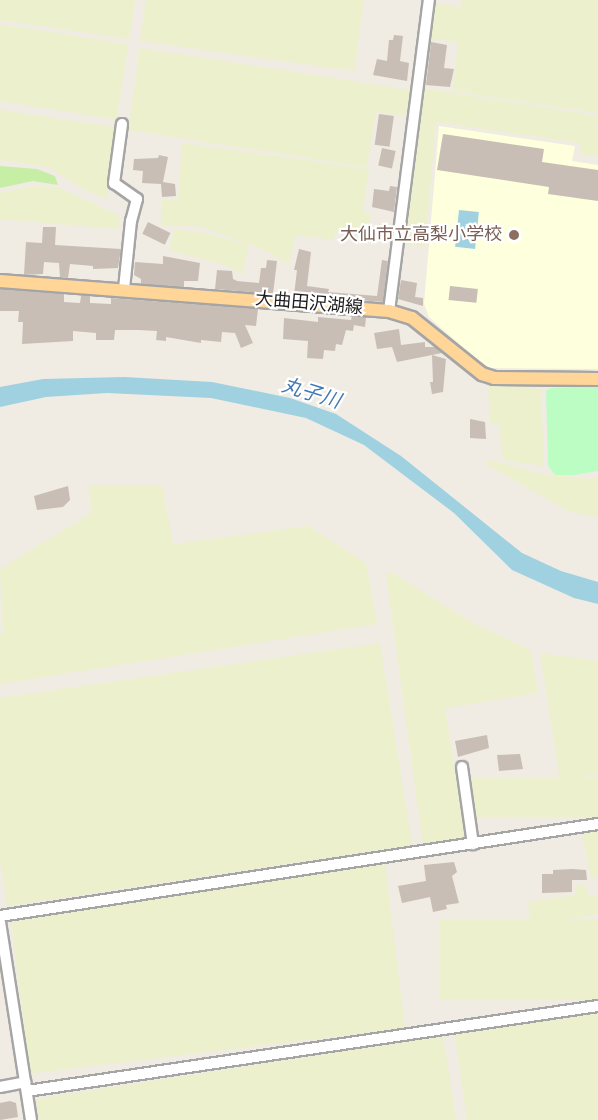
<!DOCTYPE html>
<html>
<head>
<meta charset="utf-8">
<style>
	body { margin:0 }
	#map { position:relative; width:598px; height:1120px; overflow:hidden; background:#f0ece3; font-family:"Source Sans 3","Noto Sans JP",sans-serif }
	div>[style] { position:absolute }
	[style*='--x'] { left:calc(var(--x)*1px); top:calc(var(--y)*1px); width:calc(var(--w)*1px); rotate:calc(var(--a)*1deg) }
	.education>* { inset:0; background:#feffdc }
	.farmland>* { inset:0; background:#ecf0cc; transform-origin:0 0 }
	.grass>* { inset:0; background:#c7eea5 }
	.park>* { inset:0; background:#bcfdc3 }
	.water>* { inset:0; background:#a0d1e1; transform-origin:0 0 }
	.building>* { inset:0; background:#c8beb6; transform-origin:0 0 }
	.roads { filter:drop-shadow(2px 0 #a5a5a5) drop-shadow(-2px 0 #a5a5a5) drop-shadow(0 2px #a5a5a5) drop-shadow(0 -2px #a5a5a5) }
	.minor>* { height:10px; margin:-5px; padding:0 5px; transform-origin:5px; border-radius:5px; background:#fff }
	.major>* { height:12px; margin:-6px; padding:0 6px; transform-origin:6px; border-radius:6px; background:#ffd598 }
	.dots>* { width:16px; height:16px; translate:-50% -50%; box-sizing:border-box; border:3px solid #fff; border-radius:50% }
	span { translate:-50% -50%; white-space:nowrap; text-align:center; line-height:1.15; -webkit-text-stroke:4.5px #fff; paint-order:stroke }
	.education-label { font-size:18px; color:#785e54 }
	.right { translate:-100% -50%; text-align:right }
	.street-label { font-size:18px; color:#1e1e1e }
	.water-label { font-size:20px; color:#4379b4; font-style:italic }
</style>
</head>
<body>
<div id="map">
	<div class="education">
		<i style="clip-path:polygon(439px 126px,575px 146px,572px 161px,598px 165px,598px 369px,491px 368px,479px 362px,429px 317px,424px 304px)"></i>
	</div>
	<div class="farmland">
		<i style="clip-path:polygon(0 0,135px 0,129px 39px,0 20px)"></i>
		<i style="clip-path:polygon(146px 0,364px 0,354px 71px,140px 41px)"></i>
		<i style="clip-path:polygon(462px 0,598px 0,598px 113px,453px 91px,458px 42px,429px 38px,434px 3px,461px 7px)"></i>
		<i style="left:0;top:24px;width:130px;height:76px;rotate:9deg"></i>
		<i style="clip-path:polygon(140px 48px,410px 90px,406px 116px,376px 112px,367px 167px,128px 130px)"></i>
		<i style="clip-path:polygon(423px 88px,598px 116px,598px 157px,580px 154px,581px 143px,436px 122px,425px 247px,402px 244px)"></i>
		<i style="clip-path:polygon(0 110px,115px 127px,107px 199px,87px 191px,48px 167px,0 160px)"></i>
		<i style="clip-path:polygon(182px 143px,369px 169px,363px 212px,371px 214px,368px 235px,336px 231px,333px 240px,295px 235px,289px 265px,269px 252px,220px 233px,198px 226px,161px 225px,162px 200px,178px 200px)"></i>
		<i style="clip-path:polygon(33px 186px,57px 187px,114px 213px,120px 217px,118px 229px,0 219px,0 193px)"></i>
		<i style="clip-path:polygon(174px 229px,205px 233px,248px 245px,243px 274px,225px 265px,169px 250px)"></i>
		<i style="clip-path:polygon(488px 384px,541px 389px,544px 466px,503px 460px,499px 423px,490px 423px)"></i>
		<i style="clip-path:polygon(490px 460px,542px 474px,588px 479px,598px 477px,598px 517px,568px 511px,484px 463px)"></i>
		<i style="clip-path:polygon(89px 486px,162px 486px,173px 544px,308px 526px,366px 563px,377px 624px,0 684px,0 633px,3px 633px,0 569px,91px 513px)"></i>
		<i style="clip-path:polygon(391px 572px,473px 623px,531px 650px,538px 693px,445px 708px,466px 839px,423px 845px,386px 574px)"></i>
		<i style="clip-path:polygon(380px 643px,412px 845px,7px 906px,0 858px,0 698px)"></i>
		<i style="clip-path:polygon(540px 653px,598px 661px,598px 774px,560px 780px)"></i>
		<i style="left:598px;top:778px;width:39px;height:128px;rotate:90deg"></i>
		<i style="clip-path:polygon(598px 830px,598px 878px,591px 878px,582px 832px)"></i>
		<i style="left:385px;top:864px;width:165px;height:378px;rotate:83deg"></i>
		<i style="clip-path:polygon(575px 885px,586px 885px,588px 896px,598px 896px,598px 914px,531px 925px,528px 902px,575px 895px)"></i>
		<i style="left:598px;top:919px;width:80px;height:159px;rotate:90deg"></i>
		<i style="clip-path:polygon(598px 1013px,598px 1120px,467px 1120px,455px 1035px)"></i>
		<i style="clip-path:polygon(443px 1036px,456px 1120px,39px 1120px,36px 1099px)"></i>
	</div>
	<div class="grass">
		<i style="clip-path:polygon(0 166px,37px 169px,55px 176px,58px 185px,33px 181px,0 188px)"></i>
	</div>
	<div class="park">
		<i style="clip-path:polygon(598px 386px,598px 471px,575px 475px,555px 475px,548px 466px,546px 391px,551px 388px)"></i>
	</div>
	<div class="water">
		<i style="left:459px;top:210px;width:20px;height:37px;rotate:6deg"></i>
		<i style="clip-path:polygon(124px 377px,212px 382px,290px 398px,336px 414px,401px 456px,522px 553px,561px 571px,598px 582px,598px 604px,574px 598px,512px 570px,454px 513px,364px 445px,306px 418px,211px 398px,107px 393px,46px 397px,0 407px,0 387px,43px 379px)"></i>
	</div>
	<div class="building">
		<i style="clip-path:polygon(394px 35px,403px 36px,400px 61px,409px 63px,407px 81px,373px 75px,377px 59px,387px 61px,389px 40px,393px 40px)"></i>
		<i style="clip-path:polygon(431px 42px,447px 45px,444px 68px,454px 69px,450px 87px,426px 85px)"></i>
		<i style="left:379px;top:114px;width:15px;height:31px;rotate:8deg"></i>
		<i style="clip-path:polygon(443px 134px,544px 149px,542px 162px,598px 170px,598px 201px,548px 194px,549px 187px,437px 170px)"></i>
		<i style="left:382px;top:148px;width:14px;height:18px;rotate:12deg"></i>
		<i style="clip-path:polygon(159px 155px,168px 157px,163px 182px,175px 184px,176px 196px,162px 197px,161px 184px,142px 183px,143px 171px,133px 170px,134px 159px,158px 158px)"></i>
		<i style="clip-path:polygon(390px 186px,397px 187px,394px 212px,372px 207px,374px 189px,389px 191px)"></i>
		<i style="left:148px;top:222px;width:25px;height:13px;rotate:26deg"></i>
		<i style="clip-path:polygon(43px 227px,56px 227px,55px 245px,121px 249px,118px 268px,93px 269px,93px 266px,70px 264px,68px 278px,60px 277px,59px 263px,44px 262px,43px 274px,24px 275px,26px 242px,42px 243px)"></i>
		<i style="clip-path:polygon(299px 249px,311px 252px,307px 286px,329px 289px,328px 292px,377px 296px,382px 260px,388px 261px,383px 302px,294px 295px,297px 270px,294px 270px)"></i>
		<i style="clip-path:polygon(163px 256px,200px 263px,198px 281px,184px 281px,184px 287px,141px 284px,141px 279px,134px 275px,135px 262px,163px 264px)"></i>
		<i style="clip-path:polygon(267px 260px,277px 261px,273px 294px,215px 289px,217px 270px,232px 271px,233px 279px,237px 281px,259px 283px,261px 268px,266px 268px)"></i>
		<i style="clip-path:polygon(401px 280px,417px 283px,415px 297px,423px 298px,423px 306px,398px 299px)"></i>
		<i style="left:450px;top:286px;width:28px;height:14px;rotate:6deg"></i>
		<i style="clip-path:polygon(0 289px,64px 294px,64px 302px,80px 303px,81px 296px,90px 296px,90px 303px,111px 304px,111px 298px,258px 309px,256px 326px,245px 325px,253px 343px,241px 348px,235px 333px,222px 332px,221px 342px,201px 340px,201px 343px,166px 337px,166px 341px,156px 340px,157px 331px,139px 330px,115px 330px,114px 340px,96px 340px,96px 333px,73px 331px,73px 341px,22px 344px,23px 322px,18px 322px,19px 311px,0 311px)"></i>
		<i style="clip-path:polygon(352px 316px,366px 317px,365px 327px,354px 325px,353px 331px,346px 330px,342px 345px,336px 344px,335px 351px,324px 350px,323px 359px,307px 358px,308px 341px,283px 339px,284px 318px,318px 322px,318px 317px,351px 320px)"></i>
		<i style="clip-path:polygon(399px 329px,401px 345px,425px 342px,425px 347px,436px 347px,442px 353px,397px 362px,392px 347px,377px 349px,374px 333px)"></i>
		<i style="clip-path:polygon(432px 355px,446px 359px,443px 392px,432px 394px,430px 382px,433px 382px)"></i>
		<i style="clip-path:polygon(470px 419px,485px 422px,486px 439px,470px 438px)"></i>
		<i style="clip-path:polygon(68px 486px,70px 500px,63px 507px,37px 510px,34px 496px)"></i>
		<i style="clip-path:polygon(487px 735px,489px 748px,458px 757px,455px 741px)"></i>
		<i style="clip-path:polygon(520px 754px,523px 769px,499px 771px,497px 755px)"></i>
		<i style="clip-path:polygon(454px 862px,457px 872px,452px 876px,459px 903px,446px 905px,447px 909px,433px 912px,430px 897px,402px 903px,398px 886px,426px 881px,424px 865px)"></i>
		<i style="clip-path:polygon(573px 869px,586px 870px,587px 880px,572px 880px,572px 892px,542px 893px,542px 874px,553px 874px,553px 870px)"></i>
		<i style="clip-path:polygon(10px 1101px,16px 1103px,18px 1117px,0 1120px,0 1103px)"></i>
	</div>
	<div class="roads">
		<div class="minor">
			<i style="--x:122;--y:124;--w:60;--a:97.7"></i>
			<i style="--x:114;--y:183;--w:28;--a:35"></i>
			<i style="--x:137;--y:199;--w:23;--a:105"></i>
			<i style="--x:131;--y:221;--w:68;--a:95.9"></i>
			<i style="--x:389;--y:311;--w:314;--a:-82.7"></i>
			<i style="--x:462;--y:767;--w:78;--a:81.9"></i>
			<i style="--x:0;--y:916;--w:605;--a:-8.75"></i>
			<i style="--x:0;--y:922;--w:200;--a:81.1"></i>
			<i style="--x:0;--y:1087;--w:26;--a:-11"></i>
			<i style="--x:27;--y:1091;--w:577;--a:-8.47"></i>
		</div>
		<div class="major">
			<i style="--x:0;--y:281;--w:390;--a:4.4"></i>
			<i style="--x:389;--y:311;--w:24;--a:17"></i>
			<i style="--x:412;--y:318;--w:90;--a:38.7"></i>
			<i style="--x:482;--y:374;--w:13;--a:18"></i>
			<i style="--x:494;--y:378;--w:104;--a:0.6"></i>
		</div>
	</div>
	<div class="dots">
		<i style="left:514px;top:235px;background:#8d6e63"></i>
	</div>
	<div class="education-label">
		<span class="right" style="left:502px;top:235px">大仙市立高梨小学校</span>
	</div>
	<div class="street-label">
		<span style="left:309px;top:304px;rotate:5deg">大曲田沢湖線</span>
	</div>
	<div class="water-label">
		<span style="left:311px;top:394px;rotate:17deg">丸子川</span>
	</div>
</div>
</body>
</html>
